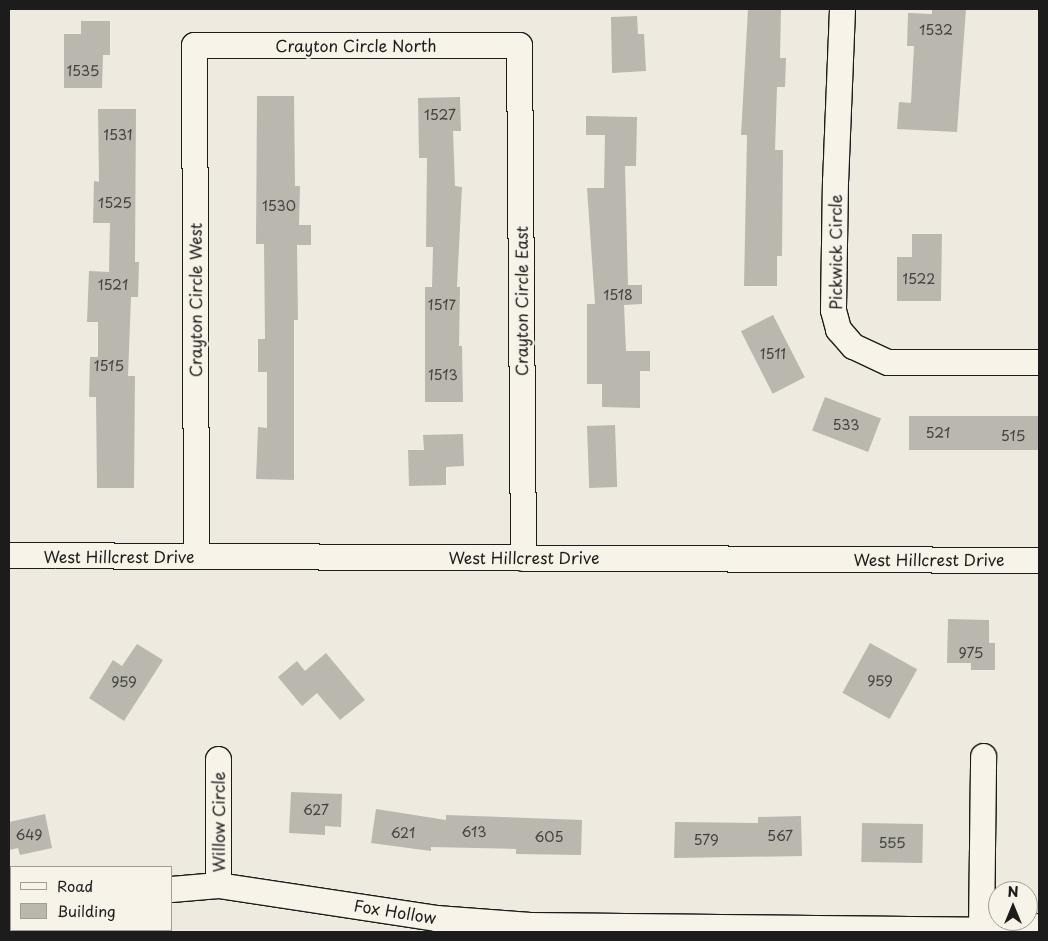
<!DOCTYPE html>
<html>
<head>
<meta charset="utf-8">
<style>
	body { margin:0 }
	#map { position:relative; width:1048px; height:941px; overflow:hidden; background:#eeeae0; font-family:"Playpen Sans",sans-serif }
	div>[style] { position:absolute }
	[style*='--x'] { left:calc(var(--x)*1px); top:calc(var(--y)*1px); width:calc(var(--w)*1px); rotate:calc(var(--a)*1deg) }
	.building>* { inset:0; background:#bab7af; transform-origin:0 0 }
	.roads { filter:drop-shadow(1px 0 #1c1c1c) drop-shadow(-1px 0 #1c1c1c) drop-shadow(0 1px #1c1c1c) drop-shadow(0 -1px #1c1c1c) }
	.minor>* { height:25px; margin:-12.5px; padding:0 12.5px; transform-origin:12.5px; border-radius:12.5px; background:#f7f3e8 }
	span { translate:-50% -50%; white-space:nowrap; text-align:center; line-height:1.15; -webkit-text-stroke:4.5px #f7f3e8; paint-order:stroke }
	.number-label { font-size:14px; color:#444341 }
	.number-label span { -webkit-text-stroke-width:0 }
	.street-label { font-size:16px; color:#1c1c1c }
	.frame { position:absolute; inset:0; border:10px solid #1c1c1c; pointer-events:none }
	.legend { position:absolute; left:10px; top:866px; width:162px; height:65px; box-sizing:border-box; background:#f7f3e8; border:1px solid #9f9d96; margin:0; padding:6px 9px; list-style:none; font-size:15px; color:#1c1c1c }
	.legend li { display:flex; align-items:center; gap:10px; height:25px }
	.legend b { width:25px; border:1px solid #9f9d96 }
	.north { position:absolute; left:988px; top:881px; width:50px; height:50px; box-sizing:border-box; background:#f7f3e8; border:1px solid #9f9d96; border-radius:50%; rotate:0deg; font-size:14px; font-weight:700; line-height:20px; text-align:center; color:#1c1c1c }
	.north::after { content:''; display:block; margin:auto; width:18px; height:22px; background:#1c1c1c; clip-path:polygon(50% 0,100% 100%,50% 72%,0 100%) }
</style>
</head>
<body>
<div id="map">
	<div class="building">
		<i style="clip-path:polygon(748px 9px,781px 9px,780px 58px,786px 58px,785px 87px,777px 87px,775px 150px,783px 150px,782px 256px,777px 256px,777px 286px,744px 286px,747px 135px,741px 135px)"></i>
		<i style="clip-path:polygon(932px 9px,966px 9px,957px 132px,897px 129px,899px 102px,911px 103px,914px 46px,907px 46px,908px 13px,932px 14px)"></i>
		<i style="clip-path:polygon(637px 16px,638px 34px,644px 34px,646px 71px,612px 73px,611px 17px)"></i>
		<i style="clip-path:polygon(81px 21px,110px 21px,110px 55px,103px 55px,102px 88px,64px 88px,64px 34px,81px 34px)"></i>
		<i style="clip-path:polygon(257px 96px,294px 96px,295px 186px,300px 186px,299px 225px,311px 225px,311px 245px,297px 245px,298px 320px,294px 320px,294px 480px,256px 479px,258px 427px,267px 428px,267px 372px,258px 372px,258px 339px,265px 339px,264px 244px,256px 244px)"></i>
		<i style="clip-path:polygon(460px 97px,461px 131px,453px 131px,455px 186px,462px 187px,457px 287px,460px 287px,459px 346px,462px 346px,463px 402px,425px 402px,425px 287px,432px 287px,433px 247px,426px 247px,427px 158px,419px 158px,418px 98px)"></i>
		<i style="clip-path:polygon(98px 109px,136px 109px,135px 262px,139px 262px,138px 297px,131px 297px,128px 376px,135px 376px,134px 488px,97px 488px,96px 397px,89px 397px,90px 357px,98px 357px,98px 322px,87px 322px,89px 271px,109px 272px,110px 223px,93px 223px,94px 181px,99px 182px)"></i>
		<i style="clip-path:polygon(586px 116px,637px 117px,636px 166px,625px 166px,628px 285px,642px 285px,642px 304px,624px 305px,626px 351px,650px 351px,650px 371px,640px 371px,640px 408px,602px 407px,602px 384px,587px 384px,587px 304px,595px 304px,587px 188px,604px 188px,605px 135px,586px 135px)"></i>
		<i style="clip-path:polygon(912px 234px,942px 234px,941px 301px,897px 301px,897px 257px,912px 257px)"></i>
		<i style="left:773px;top:315px;width:70px;height:36px;rotate:63deg"></i>
		<i style="left:825px;top:397px;width:60px;height:36px;rotate:21deg"></i>
		<i style="left:909px;top:416px;width:130px;height:34px"></i>
		<i style="left:615px;top:425px;width:62px;height:28px;rotate:88deg"></i>
		<i style="clip-path:polygon(463px 434px,464px 466px,446px 467px,446px 485px,409px 486px,408px 450px,424px 450px,423px 435px)"></i>
		<i style="clip-path:polygon(948px 619px,989px 620px,989px 643px,995px 643px,995px 670px,971px 670px,971px 663px,947px 663px)"></i>
		<i style="left:870px;top:643px;width:54px;height:57px;rotate:29deg"></i>
		<i style="clip-path:polygon(137px 644px,163px 660px,124px 721px,89px 698px,113px 660px,122px 666px)"></i>
		<i style="clip-path:polygon(326px 653px,365px 700px,340px 720px,317px 693px,302px 706px,278px 677px,297px 661px,305px 671px)"></i>
		<i style="clip-path:polygon(291px 792px,342px 794px,341px 827px,325px 826px,325px 835px,289px 833px)"></i>
		<i style="clip-path:polygon(376px 809px,446px 820px,446px 815px,582px 820px,581px 855px,516px 854px,516px 849px,431px 847px,431px 851px,371px 843px)"></i>
		<i style="clip-path:polygon(45px 814px,52px 848px,20px 855px,18px 848px,9px 850px,9px 822px)"></i>
		<i style="clip-path:polygon(801px 816px,802px 856px,674px 858px,675px 822px,758px 823px,758px 817px)"></i>
		<i style="left:862px;top:823px;width:61px;height:39px;rotate:1deg"></i>
	</div>
	<div class="roads">
		<div class="minor">
			<i style="--x:842;--y:9;--w:171;--a:92.3"></i>
			<i style="--x:835;--y:180;--w:130;--a:90.9"></i>
			<i style="--x:833;--y:310;--w:20;--a:75"></i>
			<i style="--x:838;--y:329;--w:23;--a:49"></i>
			<i style="--x:853;--y:346;--w:38;--a:25"></i>
			<i style="--x:888;--y:362;--w:151;--a:0"></i>
			<i style="--x:9;--y:555;--w:1030;--a:0.28"></i>
			<i style="--x:196;--y:556;--w:511;--a:-90.22"></i>
			<i style="--x:194;--y:45;--w:325;--a:0"></i>
			<i style="--x:519;--y:45;--w:513;--a:89.55"></i>
			<i style="--x:218;--y:759;--w:126;--a:90"></i>
			<i style="--x:171;--y:889;--w:47;--a:-4.9"></i>
			<i style="--x:218;--y:885;--w:220;--a:8.6"></i>
			<i style="--x:436;--y:918;--w:94;--a:4.3"></i>
			<i style="--x:530;--y:925;--w:451;--a:0.6"></i>
			<i style="--x:981;--y:930;--w:58;--a:-3.9"></i>
			<i style="--x:9;--y:923;--w:2;--a:0"></i>
			<i style="--x:981;--y:930;--w:174;--a:-89.3"></i>
		</div>
	</div>
	<div class="number-label">
		<span style="left:936px;top:30px">1532</span>
		<span style="left:83px;top:71px">1535</span>
		<span style="left:440px;top:115px">1527</span>
		<span style="left:118px;top:135px">1531</span>
		<span style="left:115px;top:203px">1525</span>
		<span style="left:279px;top:206px">1530</span>
		<span style="left:919px;top:279px">1522</span>
		<span style="left:113px;top:285px">1521</span>
		<span style="left:618px;top:295px">1518</span>
		<span style="left:442px;top:305px">1517</span>
		<span style="left:773px;top:354px">1511</span>
		<span style="left:109px;top:366px">1515</span>
		<span style="left:443px;top:375px">1513</span>
		<span style="left:846px;top:425px">533</span>
		<span style="left:938px;top:433px">521</span>
		<span style="left:1013px;top:436px">515</span>
		<span style="left:971px;top:653px">975</span>
		<span style="left:880px;top:681px">959</span>
		<span style="left:124px;top:682px">959</span>
		<span style="left:316px;top:810px">627</span>
		<span style="left:474px;top:832px">613</span>
		<span style="left:403px;top:833px">621</span>
		<span style="left:29px;top:835px">649</span>
		<span style="left:780px;top:836px">567</span>
		<span style="left:549px;top:837px">605</span>
		<span style="left:706px;top:840px">579</span>
		<span style="left:892px;top:843px">555</span>
	</div>
	<div class="street-label">
		<span style="left:356px;top:45px">Crayton Circle North</span>
		<span style="left:835px;top:252px;rotate:-90deg">Pickwick Circle</span>
		<span style="left:195px;top:300px;rotate:-90deg">Crayton Circle West</span>
		<span style="left:521px;top:301px;rotate:-90deg">Crayton Circle East</span>
		<span style="left:119px;top:556px">West Hillcrest Drive</span>
		<span style="left:524px;top:557px">West Hillcrest Drive</span>
		<span style="left:929px;top:559px">West Hillcrest Drive</span>
		<span style="left:218px;top:822px;rotate:-90deg">Willow Circle</span>
		<span style="left:395px;top:911px;rotate:9deg">Fox Hollow</span>
	</div>
	<div class="frame"></div>
	<ul class="legend">
	<li><b style="height:6px;background:#f7f3e8"></b>Road</li>
	<li><b style="height:14px;background:#bab7af"></b>Building</li>
	</ul>
	<div class="north">N</div>
</div>
</body>
</html>
